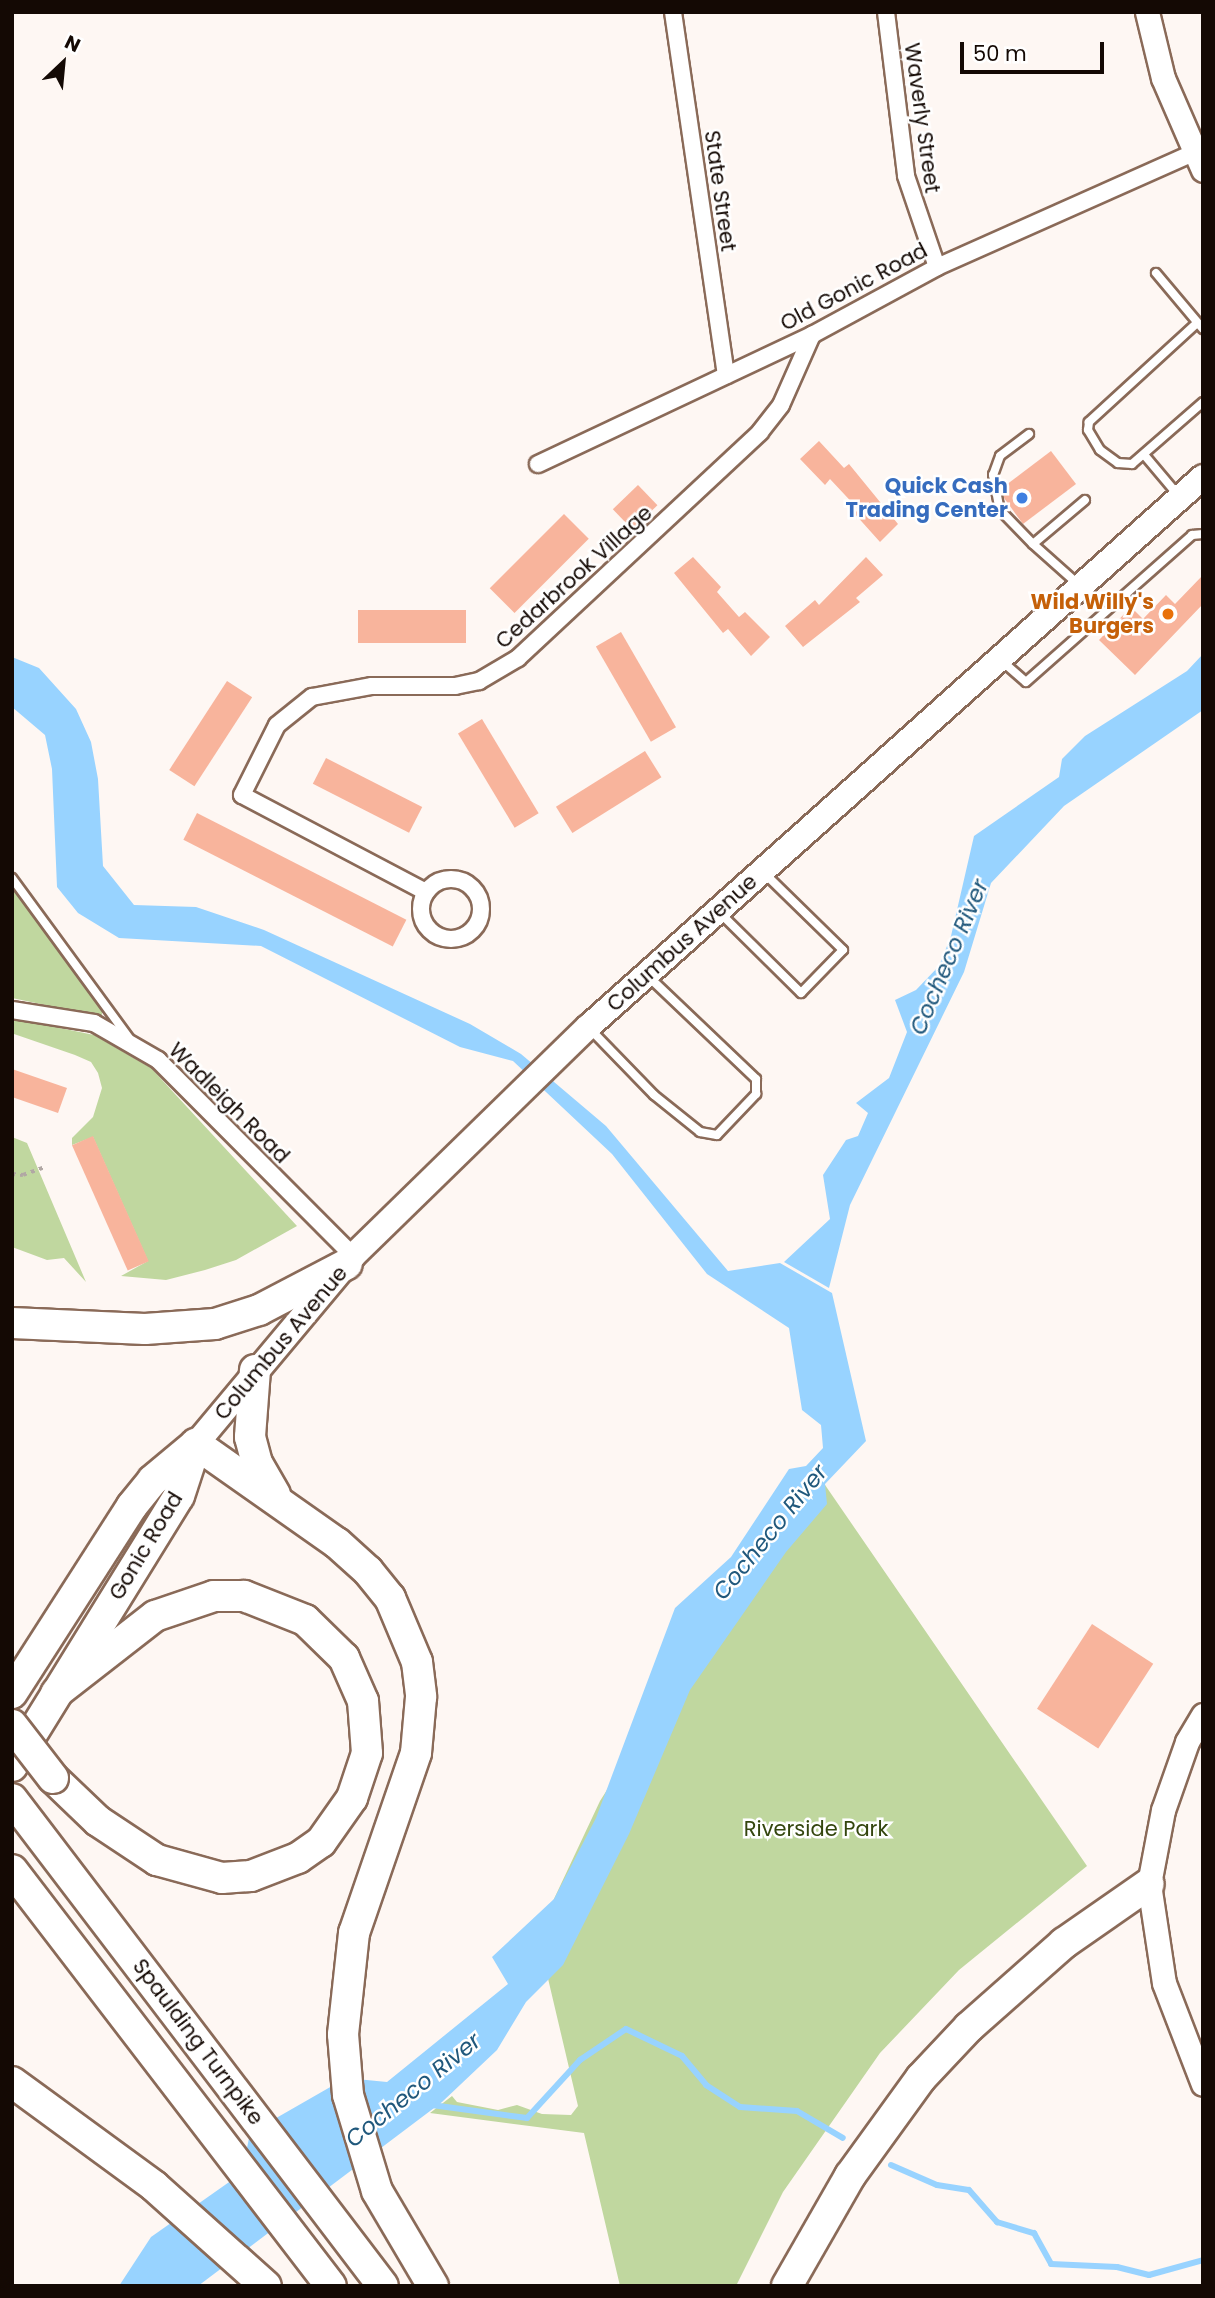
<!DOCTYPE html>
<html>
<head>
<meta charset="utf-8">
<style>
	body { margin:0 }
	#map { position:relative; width:1215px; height:2298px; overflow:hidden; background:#fef7f3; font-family:Poppins,sans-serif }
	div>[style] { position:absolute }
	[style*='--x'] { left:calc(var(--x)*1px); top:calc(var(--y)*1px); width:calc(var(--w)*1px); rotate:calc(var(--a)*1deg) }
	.green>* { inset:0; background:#c0d79f }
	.water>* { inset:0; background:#98d3ff }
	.stream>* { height:6px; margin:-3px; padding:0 3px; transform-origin:3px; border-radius:3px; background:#98d3ff }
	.building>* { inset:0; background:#f8b49c; transform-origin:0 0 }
	.path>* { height:3.5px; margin-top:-1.75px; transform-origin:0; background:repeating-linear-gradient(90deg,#b1a8a4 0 3.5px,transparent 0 8.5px) }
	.roads { filter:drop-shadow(2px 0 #8a6a58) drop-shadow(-2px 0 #8a6a58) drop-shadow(0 2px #8a6a58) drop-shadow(0 -2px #8a6a58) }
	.lane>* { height:8px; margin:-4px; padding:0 4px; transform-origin:4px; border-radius:4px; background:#fff }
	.street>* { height:16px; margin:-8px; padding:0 8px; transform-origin:8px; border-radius:8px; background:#fff }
	.street>.ring { margin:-8px; padding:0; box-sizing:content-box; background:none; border:16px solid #fff; border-radius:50% }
	.secondary>* { height:23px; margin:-11.5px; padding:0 11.5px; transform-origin:11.5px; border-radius:11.5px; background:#fff }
	.primary>* { height:24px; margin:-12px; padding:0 12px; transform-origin:12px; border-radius:12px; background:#fff }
	.highway>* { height:30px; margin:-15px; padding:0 15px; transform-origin:15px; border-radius:15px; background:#fff }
	.bridges { filter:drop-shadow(2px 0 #8a6a58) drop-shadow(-2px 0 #8a6a58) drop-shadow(0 2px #8a6a58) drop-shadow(0 -2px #8a6a58) }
	.highway-bridge>* { height:30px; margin:-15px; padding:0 15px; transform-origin:15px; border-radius:15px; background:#fff }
	.dots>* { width:19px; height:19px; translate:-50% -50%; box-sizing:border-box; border:4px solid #fff; border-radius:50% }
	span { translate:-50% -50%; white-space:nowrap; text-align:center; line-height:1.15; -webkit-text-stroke:5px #fff; paint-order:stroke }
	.street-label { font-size:21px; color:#140904 }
	.shop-label { font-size:21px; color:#366cbe; font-weight:700 }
	.right { translate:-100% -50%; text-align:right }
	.food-label { font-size:21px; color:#c56008; font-weight:700 }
	.park-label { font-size:21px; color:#34460e }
	.water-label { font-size:23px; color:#20587c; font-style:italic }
	.frame { position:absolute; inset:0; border:14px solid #140904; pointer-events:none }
	.north { position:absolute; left:28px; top:28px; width:70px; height:70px; -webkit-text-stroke:5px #fff; paint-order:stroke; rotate:26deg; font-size:19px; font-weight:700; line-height:28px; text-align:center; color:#140904 }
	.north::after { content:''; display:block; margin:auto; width:24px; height:32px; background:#140904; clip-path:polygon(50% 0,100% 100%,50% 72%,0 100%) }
	.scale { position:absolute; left:960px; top:42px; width:144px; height:32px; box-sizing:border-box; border:4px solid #140904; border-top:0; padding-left:9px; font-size:21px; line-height:24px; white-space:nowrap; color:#140904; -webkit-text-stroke:5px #fff; paint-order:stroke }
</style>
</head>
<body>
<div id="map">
	<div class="green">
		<i style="clip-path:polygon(12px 884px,102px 1007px,102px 1017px,12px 998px)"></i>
		<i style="clip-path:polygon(17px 1019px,94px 1035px,151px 1068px,297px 1226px,236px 1260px,205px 1270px,166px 1280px,121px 1276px,148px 1261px,93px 1137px,72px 1145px,72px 1138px,93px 1117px,102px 1088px,98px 1073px,91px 1062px,75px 1055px,14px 1034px,12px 1023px)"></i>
		<i style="clip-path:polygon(12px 1137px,27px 1143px,86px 1282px,64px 1258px,47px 1260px,12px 1247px)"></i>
		<i style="clip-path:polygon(812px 1466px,1087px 1866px,959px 1970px,880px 2053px,783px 2192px,736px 2286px,620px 2286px,584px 2133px,430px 2113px,452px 2096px,457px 2102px,498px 2110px,517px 2105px,542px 2114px,571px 2115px,578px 2106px,534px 1919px,553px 1901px,600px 1801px)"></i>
	</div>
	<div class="water">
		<i style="clip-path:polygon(1203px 654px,1203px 710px,1064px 806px,991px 883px,964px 972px,850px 1205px,829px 1288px,784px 1262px,830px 1219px,823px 1175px,846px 1140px,858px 1136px,868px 1113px,856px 1103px,889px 1078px,907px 1032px,895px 1000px,916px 990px,939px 966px,951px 936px,974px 836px,1059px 777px,1062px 759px,1085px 736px,1187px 671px)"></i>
		<i style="clip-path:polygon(12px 657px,39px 668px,76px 709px,91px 742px,98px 779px,103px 866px,134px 905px,196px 907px,264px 930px,470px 1024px,521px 1054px,606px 1126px,728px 1271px,780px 1263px,832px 1293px,866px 1441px,825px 1484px,827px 1504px,786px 1552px,690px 1690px,629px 1834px,563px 1965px,526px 2002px,497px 2050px,442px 2102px,198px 2286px,119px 2286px,151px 2237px,242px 2173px,250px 2133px,346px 2078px,387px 2082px,508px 1984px,492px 1957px,554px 1899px,596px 1818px,675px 1608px,731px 1557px,789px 1469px,806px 1466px,823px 1448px,821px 1425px,802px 1410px,789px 1328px,707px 1274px,612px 1154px,513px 1061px,460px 1047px,261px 946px,119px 938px,78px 913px,57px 887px,52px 769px,45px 735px,12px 707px)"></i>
	</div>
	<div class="stream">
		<i style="--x:432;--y:2105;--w:96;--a:7.8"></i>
		<i style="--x:527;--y:2118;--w:79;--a:-47.6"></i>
		<i style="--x:580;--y:2060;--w:55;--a:-34"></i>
		<i style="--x:626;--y:2029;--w:62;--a:25.7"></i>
		<i style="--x:682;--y:2056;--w:38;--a:50"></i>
		<i style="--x:706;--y:2085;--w:40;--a:32.9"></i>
		<i style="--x:740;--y:2107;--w:57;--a:4"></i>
		<i style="--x:797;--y:2111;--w:53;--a:30.4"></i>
		<i style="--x:891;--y:2165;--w:50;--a:23.5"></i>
		<i style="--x:937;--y:2185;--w:32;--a:9"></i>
		<i style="--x:969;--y:2190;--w:43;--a:48.8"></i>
		<i style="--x:997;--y:2222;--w:39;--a:17"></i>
		<i style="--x:1034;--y:2233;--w:35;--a:61"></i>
		<i style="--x:1051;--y:2264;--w:66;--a:2.6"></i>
		<i style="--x:1117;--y:2267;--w:33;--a:14"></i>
		<i style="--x:1149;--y:2275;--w:56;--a:-15.5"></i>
	</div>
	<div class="building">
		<i style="clip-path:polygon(819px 441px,844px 468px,849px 464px,898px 524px,880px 542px,854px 513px,859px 510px,830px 479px,825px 485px,800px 459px)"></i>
		<i style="clip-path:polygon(1051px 451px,1076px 484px,1023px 524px,1004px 498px,1002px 488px)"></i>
		<i style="left:638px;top:485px;width:28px;height:35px;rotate:46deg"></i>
		<i style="left:564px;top:514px;width:35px;height:105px;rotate:45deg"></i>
		<i style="clip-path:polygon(693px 557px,721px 587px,717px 592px,739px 617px,745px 612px,770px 637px,751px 656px,728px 629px,723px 633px,674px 573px)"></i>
		<i style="clip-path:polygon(866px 557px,883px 575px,856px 598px,860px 602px,803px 647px,785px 626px,815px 600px,819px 605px)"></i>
		<i style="clip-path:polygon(1203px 575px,1203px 604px,1135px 675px,1099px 640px,1131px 607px,1143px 619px,1166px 595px,1175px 604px)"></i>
		<i style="left:466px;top:610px;width:33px;height:108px;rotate:90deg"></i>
		<i style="left:621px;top:632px;width:110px;height:29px;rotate:60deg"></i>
		<i style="left:227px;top:681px;width:30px;height:106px;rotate:33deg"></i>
		<i style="left:482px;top:719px;width:110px;height:28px;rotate:59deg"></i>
		<i style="left:645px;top:751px;width:31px;height:105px;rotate:58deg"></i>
		<i style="left:326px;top:758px;width:108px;height:29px;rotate:27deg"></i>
		<i style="left:197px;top:813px;width:235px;height:30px;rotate:27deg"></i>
		<i style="clip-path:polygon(12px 1069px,67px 1088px,58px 1113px,12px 1097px)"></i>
		<i style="left:93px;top:1136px;width:137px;height:23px;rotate:66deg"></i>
		<i style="left:1092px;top:1624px;width:73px;height:101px;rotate:33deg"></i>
	</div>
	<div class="path">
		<i style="--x:12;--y:1174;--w:11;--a:5"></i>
		<i style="--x:23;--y:1175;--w:23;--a:-20"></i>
	</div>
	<div class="roads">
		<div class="lane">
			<i style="--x:1156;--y:273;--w:73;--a:50"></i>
			<i style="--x:1197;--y:323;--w:147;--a:137.5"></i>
			<i style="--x:1089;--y:422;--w:8;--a:97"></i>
			<i style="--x:1088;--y:430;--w:23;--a:59"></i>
			<i style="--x:1100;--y:450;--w:22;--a:36"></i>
			<i style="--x:1118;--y:463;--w:14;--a:4"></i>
			<i style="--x:1132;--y:464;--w:94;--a:-41.1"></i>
			<i style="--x:1029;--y:434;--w:36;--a:143"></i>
			<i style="--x:1000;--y:456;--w:20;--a:110"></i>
			<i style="--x:993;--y:475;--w:36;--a:79"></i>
			<i style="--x:1000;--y:510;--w:47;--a:45.9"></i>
			<i style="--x:1146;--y:457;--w:50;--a:49.9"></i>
			<i style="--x:1079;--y:585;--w:62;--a:-138.3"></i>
			<i style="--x:1033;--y:544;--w:68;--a:-40.2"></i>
			<i style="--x:1003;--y:662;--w:30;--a:41"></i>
			<i style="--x:1026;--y:682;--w:222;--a:-41.5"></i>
			<i style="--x:1192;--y:535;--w:11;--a:-5"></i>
			<i style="--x:12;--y:878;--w:198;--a:53.8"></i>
			<i style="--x:720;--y:913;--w:114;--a:44.6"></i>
			<i style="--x:801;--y:993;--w:60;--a:-45.7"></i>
			<i style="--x:843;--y:950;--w:110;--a:-135.7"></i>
			<i style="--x:590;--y:1029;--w:92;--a:45.9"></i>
			<i style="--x:654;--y:1095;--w:59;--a:38.8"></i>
			<i style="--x:700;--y:1132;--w:17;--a:10"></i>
			<i style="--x:717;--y:1135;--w:57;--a:-46.4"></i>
			<i style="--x:756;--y:1094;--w:15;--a:-90"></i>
			<i style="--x:756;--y:1079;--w:149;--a:-136.4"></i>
		</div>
		<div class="street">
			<i style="--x:673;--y:12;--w:367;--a:81.7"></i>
			<i style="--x:886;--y:12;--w:165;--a:83"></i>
			<i style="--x:906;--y:176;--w:96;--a:71.2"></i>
			<i style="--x:538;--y:464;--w:303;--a:-25.2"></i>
			<i style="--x:812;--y:335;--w:142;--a:-28.5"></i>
			<i style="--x:937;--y:267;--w:280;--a:-24"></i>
			<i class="ring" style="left:421px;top:879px;width:44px;height:44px"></i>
			<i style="--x:426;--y:892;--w:208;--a:-152.2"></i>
			<i style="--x:242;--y:795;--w:78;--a:-63.4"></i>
			<i style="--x:277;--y:725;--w:45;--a:-38.7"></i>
			<i style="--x:312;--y:697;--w:61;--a:-10.4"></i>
			<i style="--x:372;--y:686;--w:83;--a:0"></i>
			<i style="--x:455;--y:686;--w:25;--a:-12"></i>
			<i style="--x:479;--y:681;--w:45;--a:-30.5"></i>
			<i style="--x:518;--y:658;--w:331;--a:-43"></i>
			<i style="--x:760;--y:432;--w:34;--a:-52"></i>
			<i style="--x:781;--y:405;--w:77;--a:-66.1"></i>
			<i style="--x:12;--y:1010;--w:83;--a:9"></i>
			<i style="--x:94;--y:1023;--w:74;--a:30"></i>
			<i style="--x:158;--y:1060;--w:276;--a:45.1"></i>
		</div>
		<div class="secondary">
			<i style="--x:1147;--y:12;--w:68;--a:76.4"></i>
			<i style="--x:1163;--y:78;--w:100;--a:66.5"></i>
			<i style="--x:1203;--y:1715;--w:31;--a:121"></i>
			<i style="--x:1187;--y:1742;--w:72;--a:109.4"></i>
			<i style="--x:1163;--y:1810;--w:75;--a:100.7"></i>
			<i style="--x:1149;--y:1884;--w:100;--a:81.4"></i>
			<i style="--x:1164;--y:1983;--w:108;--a:68.9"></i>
		</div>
		<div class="primary">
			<i style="--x:196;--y:1444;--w:245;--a:-50.1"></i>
			<i style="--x:353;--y:1256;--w:328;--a:-44.3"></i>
			<i style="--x:588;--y:1027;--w:825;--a:-41.81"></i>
		</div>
		<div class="highway">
			<i style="--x:12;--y:1323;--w:133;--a:2.6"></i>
			<i style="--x:145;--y:1329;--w:70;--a:-4.1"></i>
			<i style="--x:215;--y:1324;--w:46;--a:-17.7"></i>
			<i style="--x:259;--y:1310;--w:99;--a:-27.6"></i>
			<i style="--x:255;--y:1370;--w:67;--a:94.3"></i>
			<i style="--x:250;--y:1437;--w:27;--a:75"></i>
			<i style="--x:257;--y:1463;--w:36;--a:60"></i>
			<i style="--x:196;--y:1444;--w:172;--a:35.1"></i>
			<i style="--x:337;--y:1543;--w:42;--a:42.1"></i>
			<i style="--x:368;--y:1571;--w:35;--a:51"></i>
			<i style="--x:390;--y:1598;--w:69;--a:67.1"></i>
			<i style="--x:417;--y:1662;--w:35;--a:83"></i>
			<i style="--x:421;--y:1697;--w:56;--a:95.1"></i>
			<i style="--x:416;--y:1753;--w:190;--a:109"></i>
			<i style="--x:354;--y:1933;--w:102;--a:96.2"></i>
			<i style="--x:343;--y:2034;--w:61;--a:85.3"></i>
			<i style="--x:348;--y:2095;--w:100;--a:73.2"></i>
			<i style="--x:377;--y:2191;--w:110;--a:59.5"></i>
			<i style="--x:12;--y:1693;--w:222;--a:-57.3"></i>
			<i style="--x:132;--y:1506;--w:33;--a:-51"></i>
			<i style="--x:153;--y:1480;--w:56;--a:-39.9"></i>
			<i style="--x:12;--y:1766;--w:317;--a:-58.3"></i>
			<i style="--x:179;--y:1496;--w:55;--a:-71.9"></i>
			<i style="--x:53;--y:1778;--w:62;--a:43.7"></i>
			<i style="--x:98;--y:1821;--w:71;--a:33.5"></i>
			<i style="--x:157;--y:1860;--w:67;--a:15.5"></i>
			<i style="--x:222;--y:1878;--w:29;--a:-4"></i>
			<i style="--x:251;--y:1876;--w:50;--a:-21"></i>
			<i style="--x:298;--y:1858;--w:28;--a:-35"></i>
			<i style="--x:321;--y:1842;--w:54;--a:-54.8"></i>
			<i style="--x:352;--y:1798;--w:47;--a:-71.6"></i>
			<i style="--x:367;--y:1753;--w:52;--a:-94.4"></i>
			<i style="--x:363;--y:1701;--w:47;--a:-113.8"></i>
			<i style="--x:344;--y:1658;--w:54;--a:-135.7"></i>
			<i style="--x:305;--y:1620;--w:66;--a:-158.5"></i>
			<i style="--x:244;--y:1596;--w:30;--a:180"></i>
			<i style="--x:214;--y:1596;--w:62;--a:161.3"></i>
			<i style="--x:155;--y:1616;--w:125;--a:142.1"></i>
			<i style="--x:12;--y:1799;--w:612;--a:52.7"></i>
			<i style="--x:12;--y:1870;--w:524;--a:52.52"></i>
			<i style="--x:12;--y:2082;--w:176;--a:36.2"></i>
			<i style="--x:154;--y:2186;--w:150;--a:41.8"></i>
			<i style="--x:787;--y:2286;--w:127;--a:-60.2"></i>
			<i style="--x:850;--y:2176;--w:121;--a:-54.1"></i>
			<i style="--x:921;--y:2078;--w:70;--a:-46.7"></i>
			<i style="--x:969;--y:2027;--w:127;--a:-41.5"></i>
			<i style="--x:1064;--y:1943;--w:103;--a:-34.8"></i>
		</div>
	</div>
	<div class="bridges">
		<div class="highway-bridge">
			<i style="--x:12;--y:1725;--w:67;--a:52.3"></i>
		</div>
	</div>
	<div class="dots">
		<i style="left:1022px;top:498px;background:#3f7fe0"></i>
		<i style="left:1168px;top:614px;background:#e8710a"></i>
	</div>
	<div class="street-label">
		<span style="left:922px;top:118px;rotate:82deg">Waverly Street</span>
		<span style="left:720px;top:191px;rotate:82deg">State Street</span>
		<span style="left:854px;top:287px;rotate:-28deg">Old Gonic Road</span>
		<span style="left:574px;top:577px;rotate:-42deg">Cedarbrook Village</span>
		<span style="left:682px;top:943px;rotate:-42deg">Columbus Avenue</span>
		<span style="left:229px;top:1103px;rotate:45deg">Wadleigh Road</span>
		<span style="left:281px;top:1343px;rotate:-50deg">Columbus Avenue</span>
		<span style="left:146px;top:1546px;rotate:-59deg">Gonic Road</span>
		<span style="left:198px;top:2042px;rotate:53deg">Spaulding Turnpike</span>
	</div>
	<div class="shop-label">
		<span class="right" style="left:1008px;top:498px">Quick Cash<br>Trading Center</span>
	</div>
	<div class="food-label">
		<span class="right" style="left:1154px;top:614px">Wild Willy's<br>Burgers</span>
	</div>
	<div class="park-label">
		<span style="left:816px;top:1829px">Riverside Park</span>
	</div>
	<div class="water-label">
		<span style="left:949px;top:957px;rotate:-67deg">Cocheco River</span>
		<span style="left:770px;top:1532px;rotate:-51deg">Cocheco River</span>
		<span style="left:413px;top:2090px;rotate:-39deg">Cocheco River</span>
	</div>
	<div class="frame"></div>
	<div class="north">N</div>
	<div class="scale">50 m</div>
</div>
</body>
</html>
